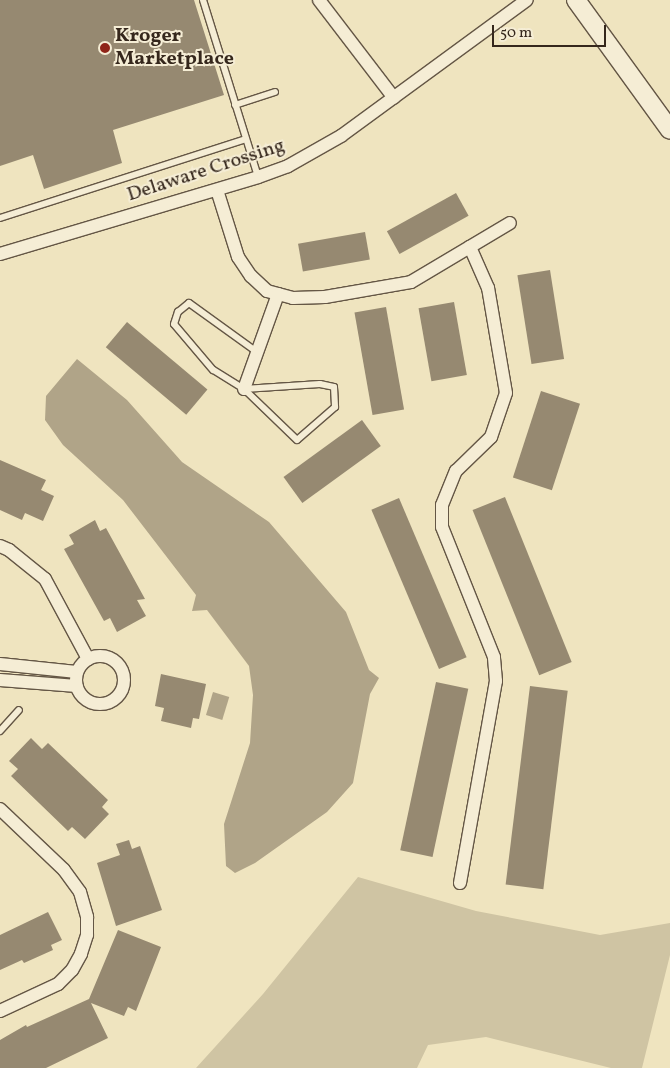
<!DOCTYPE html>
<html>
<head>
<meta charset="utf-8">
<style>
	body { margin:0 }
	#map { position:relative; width:670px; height:1068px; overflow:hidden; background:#efe4bf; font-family:Vollkorn,serif }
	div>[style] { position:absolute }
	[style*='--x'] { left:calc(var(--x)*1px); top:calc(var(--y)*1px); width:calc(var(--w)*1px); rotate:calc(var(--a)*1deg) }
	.green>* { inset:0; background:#cfc4a3 }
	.water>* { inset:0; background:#b0a488; transform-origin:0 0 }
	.building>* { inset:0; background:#968971; transform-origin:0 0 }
	.roads { filter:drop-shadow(1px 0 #645645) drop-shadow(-1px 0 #645645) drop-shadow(0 1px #645645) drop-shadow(0 -1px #645645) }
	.service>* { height:6px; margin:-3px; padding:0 3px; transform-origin:3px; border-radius:3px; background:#f5edd5 }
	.minor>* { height:12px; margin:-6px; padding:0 6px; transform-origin:6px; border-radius:6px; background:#f5edd5 }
	.minor>.ring { margin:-6px; padding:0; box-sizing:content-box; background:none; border:12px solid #f5edd5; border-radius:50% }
	.secondary>* { height:18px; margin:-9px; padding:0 9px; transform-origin:9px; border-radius:9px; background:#f5edd5 }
	.dots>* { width:14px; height:14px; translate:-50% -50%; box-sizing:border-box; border:2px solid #f5edd5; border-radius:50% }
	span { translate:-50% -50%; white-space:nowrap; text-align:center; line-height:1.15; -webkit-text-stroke:4px #f5edd5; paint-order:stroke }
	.poi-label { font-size:20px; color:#35271c; font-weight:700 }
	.left { translate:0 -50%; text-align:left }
	.street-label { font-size:20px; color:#35271c }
	.scale { position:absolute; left:492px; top:25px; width:114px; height:22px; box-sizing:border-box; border:2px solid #35271c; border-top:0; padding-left:6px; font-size:15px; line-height:18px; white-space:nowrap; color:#35271c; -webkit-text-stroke:4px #f5edd5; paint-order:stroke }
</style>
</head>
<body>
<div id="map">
	<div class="green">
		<i style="clip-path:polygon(358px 877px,476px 911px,600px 935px,670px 923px,670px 955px,642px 1068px,611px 1068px,486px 1037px,428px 1045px,417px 1068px,196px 1068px,263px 994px)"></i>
	</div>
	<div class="water">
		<i style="clip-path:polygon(77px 359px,127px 400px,182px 462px,269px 522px,346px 612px,369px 670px,379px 678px,370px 694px,353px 783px,327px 812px,255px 863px,235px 873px,226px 866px,224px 824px,250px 743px,253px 695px,249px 666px,207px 610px,192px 611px,196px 595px,123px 500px,63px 445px,45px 420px,46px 396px)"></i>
		<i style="left:213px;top:692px;width:17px;height:24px;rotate:17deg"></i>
	</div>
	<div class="building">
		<i style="clip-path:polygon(0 0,194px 0,224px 95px,113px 130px,122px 163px,44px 189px,33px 155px,0 166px)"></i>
		<i style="left:456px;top:193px;width:26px;height:79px;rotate:61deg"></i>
		<i style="left:365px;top:232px;width:28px;height:68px;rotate:80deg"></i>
		<i style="left:550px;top:270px;width:90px;height:33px;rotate:81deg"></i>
		<i style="left:454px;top:302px;width:74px;height:36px;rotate:80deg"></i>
		<i style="left:386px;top:307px;width:104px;height:32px;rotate:80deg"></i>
		<i style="left:127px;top:322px;width:105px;height:33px;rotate:40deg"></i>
		<i style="left:541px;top:391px;width:41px;height:91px;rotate:18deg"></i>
		<i style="left:362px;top:420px;width:32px;height:97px;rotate:54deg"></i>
		<i style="clip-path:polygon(0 460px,46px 480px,41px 490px,54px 496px,43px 521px,25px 513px,22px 520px,0 510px)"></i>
		<i style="left:505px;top:497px;width:178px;height:35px;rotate:68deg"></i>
		<i style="left:399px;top:498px;width:173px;height:30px;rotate:67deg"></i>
		<i style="clip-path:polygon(95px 520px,100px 531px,106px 528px,145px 599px,137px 600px,146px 616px,117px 632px,110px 618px,104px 621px,64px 549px,74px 544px,69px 535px)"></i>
		<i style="clip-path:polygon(161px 674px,206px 684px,199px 719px,193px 718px,191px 728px,161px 721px,164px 708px,155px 706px)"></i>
		<i style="left:436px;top:682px;width:33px;height:172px;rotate:12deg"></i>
		<i style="left:530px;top:686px;width:38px;height:200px;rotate:7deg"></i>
		<i style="clip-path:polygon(31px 738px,42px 749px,48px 743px,108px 800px,102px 807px,109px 814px,85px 839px,72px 827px,68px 831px,11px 776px,18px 769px,9px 761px)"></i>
		<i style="clip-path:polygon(129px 840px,132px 849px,140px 846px,162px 910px,116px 926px,97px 863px,120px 855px,116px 844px)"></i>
		<i style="clip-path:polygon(48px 912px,62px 940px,51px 945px,53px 950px,24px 963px,22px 960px,0 970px,0 935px)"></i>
		<i style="clip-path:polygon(118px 930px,161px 947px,136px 1011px,128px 1007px,124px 1016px,91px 1003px,108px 1038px,46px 1068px,0 1068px,0 1040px,26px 1025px,27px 1027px,89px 999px)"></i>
	</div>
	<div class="roads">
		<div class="service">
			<i style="--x:203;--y:0;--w:185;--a:72.7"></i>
			<i style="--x:235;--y:105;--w:42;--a:-18"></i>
			<i style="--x:0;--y:218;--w:258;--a:-17.8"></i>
			<i style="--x:244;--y:389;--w:76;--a:-3.8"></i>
			<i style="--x:320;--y:384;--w:14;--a:12"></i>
			<i style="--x:334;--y:387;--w:20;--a:87"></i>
			<i style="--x:335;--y:407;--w:50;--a:139"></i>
			<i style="--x:297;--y:440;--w:74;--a:-136.1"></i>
			<i style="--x:244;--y:389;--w:36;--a:-148"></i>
			<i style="--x:213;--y:370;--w:60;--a:-130.3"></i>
			<i style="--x:174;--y:324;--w:13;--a:-72"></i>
			<i style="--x:178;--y:312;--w:14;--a:-39"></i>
			<i style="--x:189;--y:303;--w:84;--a:35.8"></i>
			<i style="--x:0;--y:731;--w:28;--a:-48"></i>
		</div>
		<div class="minor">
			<i style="--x:319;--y:0;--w:123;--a:52.6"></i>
			<i style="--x:217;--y:190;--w:70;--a:72.6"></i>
			<i style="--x:238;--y:257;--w:23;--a:56"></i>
			<i style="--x:251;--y:276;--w:22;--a:43"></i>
			<i style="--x:267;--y:291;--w:27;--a:15"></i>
			<i style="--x:293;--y:298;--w:32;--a:-2"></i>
			<i style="--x:325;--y:297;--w:87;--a:-9.9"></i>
			<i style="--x:411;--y:282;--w:115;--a:-30.8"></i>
			<i style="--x:0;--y:254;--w:269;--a:-16.6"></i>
			<i style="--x:258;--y:177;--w:32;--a:-20"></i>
			<i style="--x:288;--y:166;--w:61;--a:-29.5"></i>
			<i style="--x:341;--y:136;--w:230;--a:-36.2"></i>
			<i style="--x:244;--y:389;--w:101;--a:-70.3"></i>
			<i style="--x:0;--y:546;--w:10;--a:24"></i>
			<i style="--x:9;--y:550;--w:46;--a:38.9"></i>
			<i style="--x:45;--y:579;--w:91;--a:61.7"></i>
			<i class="ring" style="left:76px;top:656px;width:36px;height:36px"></i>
			<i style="--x:0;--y:664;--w:77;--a:5.9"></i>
			<i style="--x:0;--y:680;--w:77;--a:4.5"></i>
			<i style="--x:0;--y:809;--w:88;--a:43.6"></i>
			<i style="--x:64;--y:870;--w:27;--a:54"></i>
			<i style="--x:80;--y:892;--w:26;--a:74"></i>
			<i style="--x:87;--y:917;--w:18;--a:90"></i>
			<i style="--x:87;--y:935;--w:20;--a:108"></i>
			<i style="--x:81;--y:954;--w:18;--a:119"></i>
			<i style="--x:72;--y:970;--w:20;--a:135"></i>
			<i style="--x:58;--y:984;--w:64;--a:155"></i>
			<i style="--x:460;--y:883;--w:205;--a:-79.9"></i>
			<i style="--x:496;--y:681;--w:24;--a:-95"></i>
			<i style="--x:494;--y:657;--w:140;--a:-111.8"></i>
			<i style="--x:442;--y:527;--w:22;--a:-90"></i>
			<i style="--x:442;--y:505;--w:37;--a:-68"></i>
			<i style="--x:456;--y:471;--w:49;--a:-44.2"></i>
			<i style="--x:491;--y:437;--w:46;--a:-71.2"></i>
			<i style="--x:506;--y:393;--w:107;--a:-99.7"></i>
			<i style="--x:488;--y:288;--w:45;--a:-113.7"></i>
		</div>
		<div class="secondary">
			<i style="--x:576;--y:0;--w:160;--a:54.1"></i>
		</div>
	</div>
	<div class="dots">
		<i style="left:105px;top:48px;background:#8f2418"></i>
	</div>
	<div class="poi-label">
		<span class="left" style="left:115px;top:48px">Kroger<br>Marketplace</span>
	</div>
	<div class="street-label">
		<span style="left:206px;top:171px;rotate:-18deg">Delaware Crossing</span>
	</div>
	<div class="scale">50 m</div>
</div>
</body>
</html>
